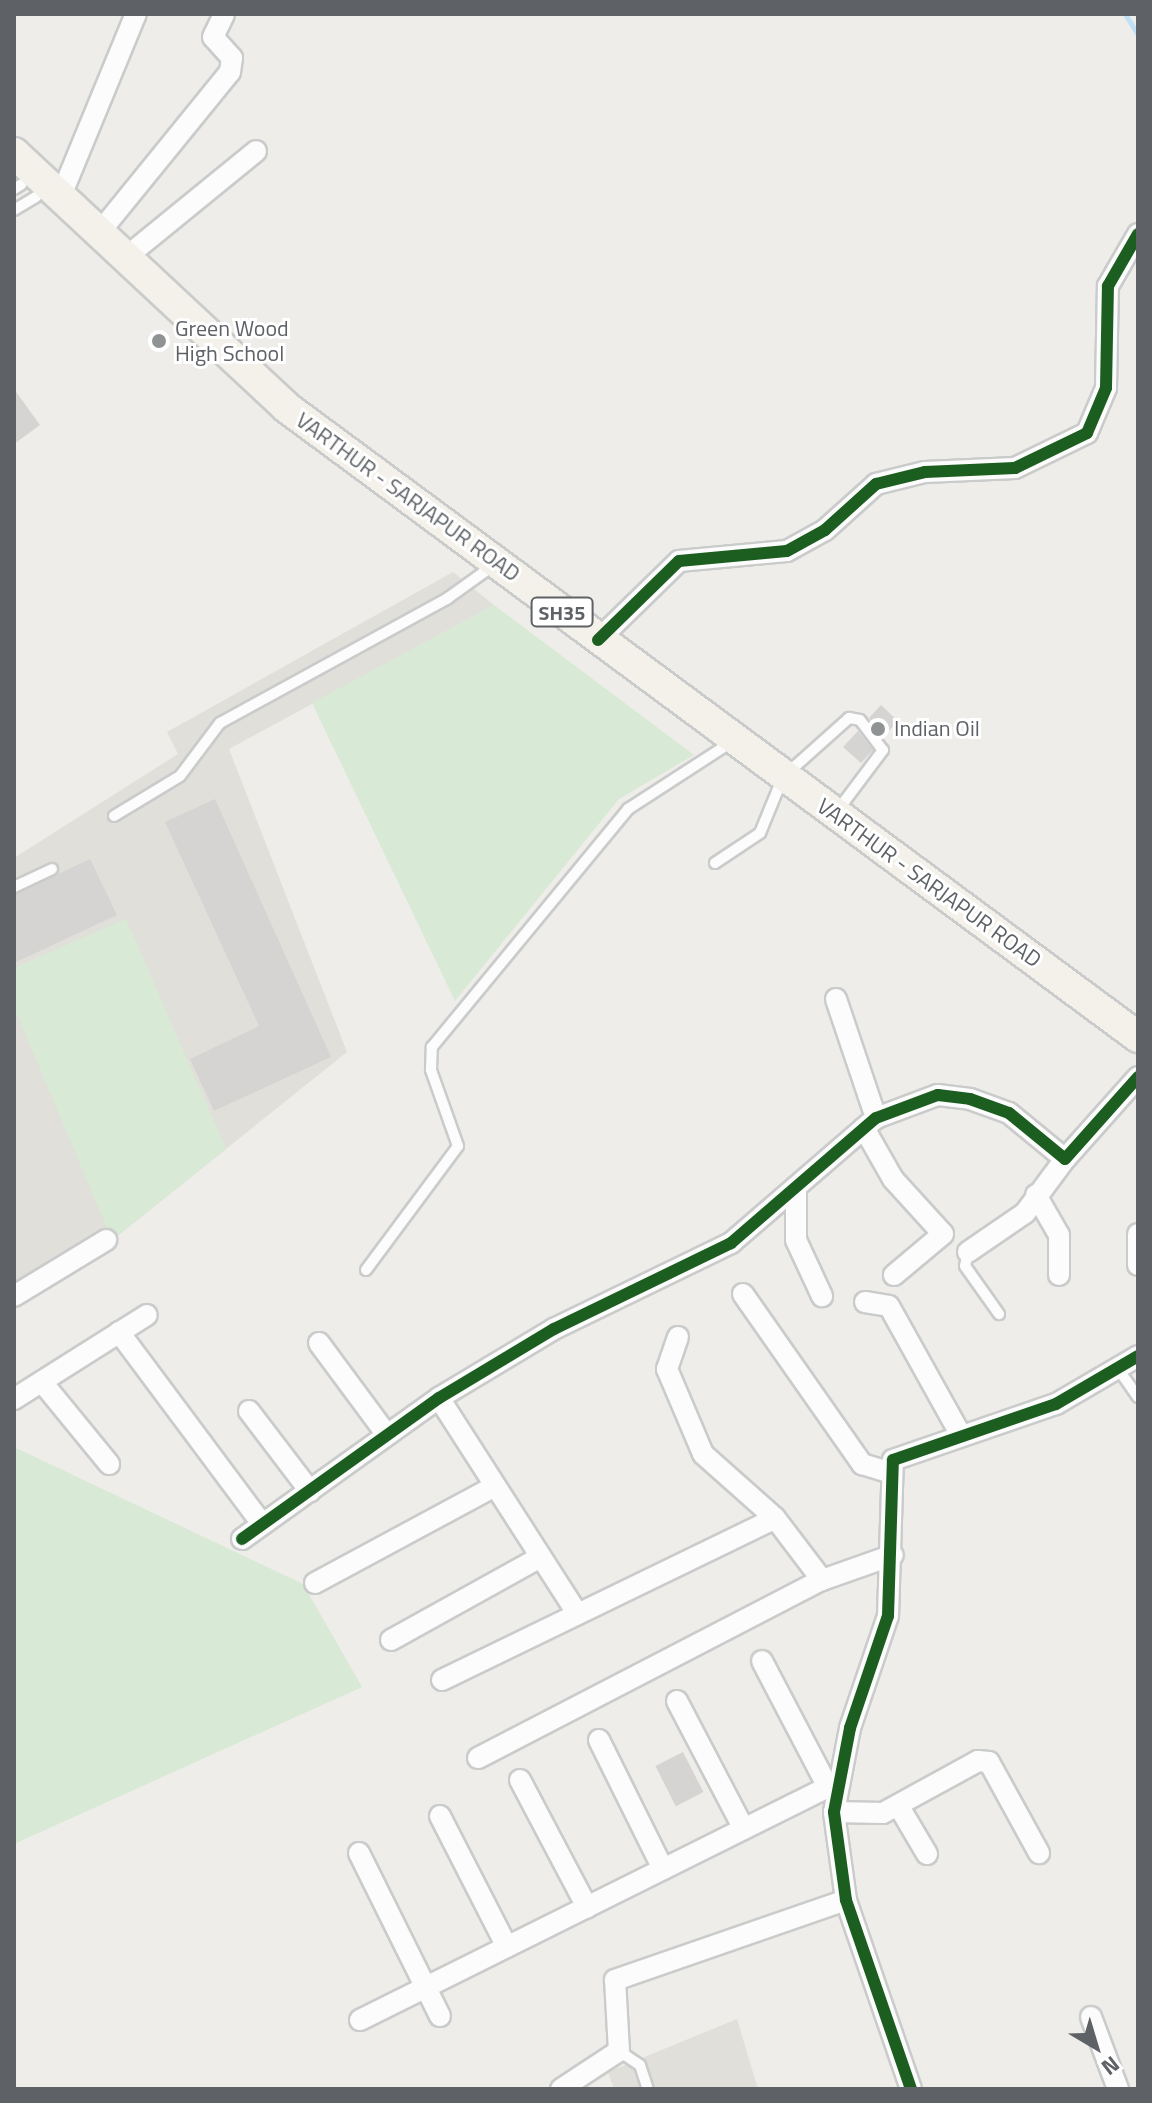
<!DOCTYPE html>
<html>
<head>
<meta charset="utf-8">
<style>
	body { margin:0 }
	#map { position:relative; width:1152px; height:2103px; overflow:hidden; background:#eeede9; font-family:"Titillium Web",sans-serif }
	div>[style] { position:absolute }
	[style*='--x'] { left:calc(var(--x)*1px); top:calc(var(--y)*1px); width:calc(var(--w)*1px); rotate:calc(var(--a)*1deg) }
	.education>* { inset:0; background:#e1dfd9 }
	.green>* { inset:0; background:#d8e9d5 }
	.stream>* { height:5px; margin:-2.5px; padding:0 2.5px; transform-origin:2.5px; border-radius:2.5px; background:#c0e0f6 }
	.building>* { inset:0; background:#d5d4d2; transform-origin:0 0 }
	.roads { filter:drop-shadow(2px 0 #cacbcb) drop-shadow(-2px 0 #cacbcb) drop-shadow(0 2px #cacbcb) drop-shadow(0 -2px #cacbcb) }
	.lane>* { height:10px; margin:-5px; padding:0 5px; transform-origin:5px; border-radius:5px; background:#fcfcfc }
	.street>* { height:20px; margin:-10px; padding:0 10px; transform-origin:10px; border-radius:10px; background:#fcfcfc }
	.primary>* { height:30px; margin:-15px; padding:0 15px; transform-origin:15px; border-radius:15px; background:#f3f1e9 }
	.cycleway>* { height:12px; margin:-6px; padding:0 6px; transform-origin:6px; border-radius:6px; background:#1b5e20 }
	.dots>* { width:22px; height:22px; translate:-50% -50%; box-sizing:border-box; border:4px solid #fff; border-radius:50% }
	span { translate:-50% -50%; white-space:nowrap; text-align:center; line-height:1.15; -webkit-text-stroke:6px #fff; paint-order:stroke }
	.shield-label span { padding:2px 6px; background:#fff; border:2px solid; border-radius:6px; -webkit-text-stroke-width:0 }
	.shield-label { font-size:20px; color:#5e6266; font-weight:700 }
	.poi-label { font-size:22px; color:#5e6266 }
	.left { translate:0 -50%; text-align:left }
	.street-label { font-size:22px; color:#5e6266 }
	.frame { position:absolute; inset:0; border:16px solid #5e6266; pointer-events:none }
	.north { position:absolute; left:1056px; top:2007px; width:80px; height:80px; -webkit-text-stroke:6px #fff; paint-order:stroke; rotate:142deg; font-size:22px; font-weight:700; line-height:32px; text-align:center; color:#5e6266 }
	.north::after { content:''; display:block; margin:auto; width:28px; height:36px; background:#5e6266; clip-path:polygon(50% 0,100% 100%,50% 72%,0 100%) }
</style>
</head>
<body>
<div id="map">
	<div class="education">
		<i style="clip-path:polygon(453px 572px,494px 605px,229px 749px,347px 1052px,120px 1234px,14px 1306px,14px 858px,178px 754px,167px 732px)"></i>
		<i style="clip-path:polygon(737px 2019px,758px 2089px,614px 2089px,608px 2072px)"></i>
	</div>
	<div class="green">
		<i style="clip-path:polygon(494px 605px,694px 755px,619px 799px,455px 1001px,312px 703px)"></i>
		<i style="clip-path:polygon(126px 919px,226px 1149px,112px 1240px,14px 1007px,14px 968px)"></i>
		<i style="clip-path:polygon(14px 1447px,303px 1584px,362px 1687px,14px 1844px)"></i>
	</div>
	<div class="stream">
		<i style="--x:1125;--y:14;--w:25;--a:58"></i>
	</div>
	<div class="building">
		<i style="clip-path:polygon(14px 389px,40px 425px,14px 444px)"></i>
		<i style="clip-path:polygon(881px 705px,898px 721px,883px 737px,869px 718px)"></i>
		<i style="clip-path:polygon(858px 731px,873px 750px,861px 763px,843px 747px)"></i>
		<i style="clip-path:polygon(215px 799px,331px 1057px,214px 1111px,190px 1059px,259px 1026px,165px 822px)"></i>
		<i style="clip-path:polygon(90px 859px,117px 915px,14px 963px,14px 895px)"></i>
		<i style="left:683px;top:1752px;width:45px;height:31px;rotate:63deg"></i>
	</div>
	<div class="roads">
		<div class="lane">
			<i style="--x:14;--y:189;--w:9;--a:-32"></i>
			<i style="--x:14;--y:210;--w:26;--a:-31"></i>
			<i style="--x:114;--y:816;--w:77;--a:-31.2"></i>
			<i style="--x:180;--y:776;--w:66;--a:-53"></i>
			<i style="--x:220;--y:723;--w:260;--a:-28.7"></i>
			<i style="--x:448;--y:598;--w:57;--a:-35.7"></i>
			<i style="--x:715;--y:863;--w:54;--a:-33.7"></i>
			<i style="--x:760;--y:833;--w:61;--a:-67.7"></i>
			<i style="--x:783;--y:777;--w:89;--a:-41.8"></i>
			<i style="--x:849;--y:718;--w:11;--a:10"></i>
			<i style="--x:860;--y:720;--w:38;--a:53"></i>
			<i style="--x:883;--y:750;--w:75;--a:126.9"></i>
			<i style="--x:14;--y:887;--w:42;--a:-25.3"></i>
			<i style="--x:968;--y:1252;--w:14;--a:102"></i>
			<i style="--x:965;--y:1266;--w:59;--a:54.7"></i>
			<i style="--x:366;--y:1270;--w:154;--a:-53.4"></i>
			<i style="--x:458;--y:1146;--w:81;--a:-109.6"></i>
			<i style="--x:431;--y:1070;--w:23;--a:-88"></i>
			<i style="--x:432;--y:1047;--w:308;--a:-50.5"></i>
			<i style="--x:628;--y:809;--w:125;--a:-32.9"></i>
			<i style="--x:1119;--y:1370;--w:33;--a:55"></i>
			<i style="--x:619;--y:2051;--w:25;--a:34"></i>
			<i style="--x:640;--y:2065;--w:25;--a:72"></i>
		</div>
		<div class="street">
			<i style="--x:60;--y:198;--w:199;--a:-67.6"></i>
			<i style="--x:99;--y:233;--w:208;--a:-50.9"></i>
			<i style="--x:230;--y:72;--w:14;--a:-82"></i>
			<i style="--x:232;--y:58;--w:28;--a:-132"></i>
			<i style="--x:213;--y:37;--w:25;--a:-64"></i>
			<i style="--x:125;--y:258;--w:169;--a:-39.2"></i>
			<i style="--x:598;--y:640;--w:113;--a:-44.3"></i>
			<i style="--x:679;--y:561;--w:108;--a:-5.3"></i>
			<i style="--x:787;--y:551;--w:43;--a:-28.9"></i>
			<i style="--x:825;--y:530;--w:69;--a:-42"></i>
			<i style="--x:876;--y:484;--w:50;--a:-13.8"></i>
			<i style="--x:925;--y:472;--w:90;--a:-2.5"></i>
			<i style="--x:1015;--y:468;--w:80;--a:-25.9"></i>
			<i style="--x:1087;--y:433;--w:49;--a:-67.1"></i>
			<i style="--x:1106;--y:388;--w:102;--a:-88.9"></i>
			<i style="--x:1108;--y:286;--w:60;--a:-60"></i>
			<i style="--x:836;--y:999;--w:126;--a:71.4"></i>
			<i style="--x:864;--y:1128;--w:59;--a:60.4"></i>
			<i style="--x:893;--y:1179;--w:74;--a:47.7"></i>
			<i style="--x:943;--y:1234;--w:64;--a:140.1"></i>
			<i style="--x:796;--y:1187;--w:53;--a:90"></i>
			<i style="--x:796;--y:1240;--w:62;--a:65.1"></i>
			<i style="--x:1036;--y:1195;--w:46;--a:60.1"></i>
			<i style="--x:1059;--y:1235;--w:40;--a:90"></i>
			<i style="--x:1138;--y:1234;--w:31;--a:90"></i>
			<i style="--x:968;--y:1252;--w:69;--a:-34.4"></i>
			<i style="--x:1025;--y:1213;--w:67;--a:-53.5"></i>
			<i style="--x:743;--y:1294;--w:208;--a:55"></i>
			<i style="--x:862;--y:1464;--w:28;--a:17"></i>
			<i style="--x:14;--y:1296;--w:108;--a:-31.3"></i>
			<i style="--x:865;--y:1302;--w:24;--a:9"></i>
			<i style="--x:889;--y:1306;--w:144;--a:60.9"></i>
			<i style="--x:119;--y:1332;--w:239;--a:53.3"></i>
			<i style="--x:678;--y:1337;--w:34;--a:109"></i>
			<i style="--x:667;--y:1369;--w:92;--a:67"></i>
			<i style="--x:703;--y:1454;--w:96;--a:41.6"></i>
			<i style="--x:319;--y:1343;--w:114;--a:53.5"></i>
			<i style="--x:42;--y:1382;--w:106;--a:50.7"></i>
			<i style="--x:439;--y:1398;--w:255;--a:57.3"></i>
			<i style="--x:14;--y:1399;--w:157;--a:-32.3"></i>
			<i style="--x:249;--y:1411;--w:101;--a:52.7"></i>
			<i style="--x:242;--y:1539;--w:242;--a:-35.6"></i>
			<i style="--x:439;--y:1398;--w:134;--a:-31"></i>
			<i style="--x:554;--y:1329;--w:197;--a:-25.9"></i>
			<i style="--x:731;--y:1243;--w:191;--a:-40.8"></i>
			<i style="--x:876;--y:1118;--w:66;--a:-20.4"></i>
			<i style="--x:938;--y:1095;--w:32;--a:7"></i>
			<i style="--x:970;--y:1099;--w:41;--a:19.7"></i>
			<i style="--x:1009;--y:1113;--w:72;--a:39.4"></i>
			<i style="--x:1065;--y:1159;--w:110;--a:-48.3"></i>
			<i style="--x:315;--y:1583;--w:204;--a:-28.3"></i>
			<i style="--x:391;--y:1640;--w:171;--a:-29"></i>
			<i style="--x:762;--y:1661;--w:142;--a:62.4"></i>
			<i style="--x:442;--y:1680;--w:370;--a:-25.9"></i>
			<i style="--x:775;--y:1518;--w:78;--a:52.8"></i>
			<i style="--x:677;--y:1701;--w:144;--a:62.4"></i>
			<i style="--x:599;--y:1740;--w:144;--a:63.6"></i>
			<i style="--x:478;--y:1758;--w:387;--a:-27.4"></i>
			<i style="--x:822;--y:1580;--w:75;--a:-19.4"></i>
			<i style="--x:520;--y:1780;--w:144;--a:62.2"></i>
			<i style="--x:898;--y:1805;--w:57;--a:59.4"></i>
			<i style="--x:834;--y:1812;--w:49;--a:1.2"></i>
			<i style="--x:883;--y:1813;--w:108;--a:-28.7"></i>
			<i style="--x:978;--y:1761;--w:11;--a:5"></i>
			<i style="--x:989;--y:1762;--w:104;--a:61.2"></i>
			<i style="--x:440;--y:1816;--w:147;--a:62.9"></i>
			<i style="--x:359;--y:1853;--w:182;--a:63.6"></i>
			<i style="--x:1091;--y:2017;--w:77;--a:69.4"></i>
			<i style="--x:360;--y:2020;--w:534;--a:-26.47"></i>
			<i style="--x:561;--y:2089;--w:69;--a:-33.2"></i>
			<i style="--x:619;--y:2051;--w:71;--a:-93.2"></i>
			<i style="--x:615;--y:1980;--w:244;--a:-19.1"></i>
			<i style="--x:911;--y:2089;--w:200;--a:-109"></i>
			<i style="--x:846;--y:1900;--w:89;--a:-97.8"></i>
			<i style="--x:834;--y:1812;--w:86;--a:-79.2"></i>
			<i style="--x:850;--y:1728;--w:118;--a:-71.3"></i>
			<i style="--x:888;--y:1616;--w:156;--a:-88.2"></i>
			<i style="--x:893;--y:1460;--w:172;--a:-19"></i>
			<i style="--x:1056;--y:1404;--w:95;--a:-30.3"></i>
		</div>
		<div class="primary">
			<i style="--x:14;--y:153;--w:372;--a:43"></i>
			<i style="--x:286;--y:407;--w:1060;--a:36.48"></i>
		</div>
	</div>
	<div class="cycleway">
		<i style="--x:598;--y:640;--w:113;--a:-44.3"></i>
		<i style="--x:679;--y:561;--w:108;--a:-5.3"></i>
		<i style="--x:787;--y:551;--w:43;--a:-28.9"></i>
		<i style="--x:825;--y:530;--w:69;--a:-42"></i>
		<i style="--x:876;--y:484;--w:50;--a:-13.8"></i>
		<i style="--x:925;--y:472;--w:90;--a:-2.5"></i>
		<i style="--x:1015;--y:468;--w:80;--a:-25.9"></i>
		<i style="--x:1087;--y:433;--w:49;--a:-67.1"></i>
		<i style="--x:1106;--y:388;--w:102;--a:-88.9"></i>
		<i style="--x:1108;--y:286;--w:60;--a:-60"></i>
		<i style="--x:242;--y:1539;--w:242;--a:-35.6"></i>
		<i style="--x:439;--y:1398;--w:134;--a:-31"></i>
		<i style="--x:554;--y:1329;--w:197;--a:-25.9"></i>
		<i style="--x:731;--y:1243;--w:191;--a:-40.8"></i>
		<i style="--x:876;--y:1118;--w:66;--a:-20.4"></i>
		<i style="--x:938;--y:1095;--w:32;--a:7"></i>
		<i style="--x:970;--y:1099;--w:41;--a:19.7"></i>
		<i style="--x:1009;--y:1113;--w:72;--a:39.4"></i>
		<i style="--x:1065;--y:1159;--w:110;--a:-48.3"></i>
		<i style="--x:911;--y:2089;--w:200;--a:-109"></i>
		<i style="--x:846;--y:1900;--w:89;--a:-97.8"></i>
		<i style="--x:834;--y:1812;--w:86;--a:-79.2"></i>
		<i style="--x:850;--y:1728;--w:118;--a:-71.3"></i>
		<i style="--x:888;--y:1616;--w:156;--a:-88.2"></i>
		<i style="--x:893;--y:1460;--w:172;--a:-19"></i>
		<i style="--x:1056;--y:1404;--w:95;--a:-30.3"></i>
	</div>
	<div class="dots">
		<i style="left:159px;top:341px;background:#909394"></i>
		<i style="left:878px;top:729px;background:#909394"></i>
	</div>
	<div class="shield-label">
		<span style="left:562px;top:612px">SH35</span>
	</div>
	<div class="poi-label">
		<span class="left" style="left:175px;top:341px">Green Wood<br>High School</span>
		<span class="left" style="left:894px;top:729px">Indian Oil</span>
	</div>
	<div class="street-label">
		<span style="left:408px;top:497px;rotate:36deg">VARTHUR - SARJAPUR ROAD</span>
		<span style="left:929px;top:883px;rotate:36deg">VARTHUR - SARJAPUR ROAD</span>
	</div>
	<div class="frame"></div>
	<div class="north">N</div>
</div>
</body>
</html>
